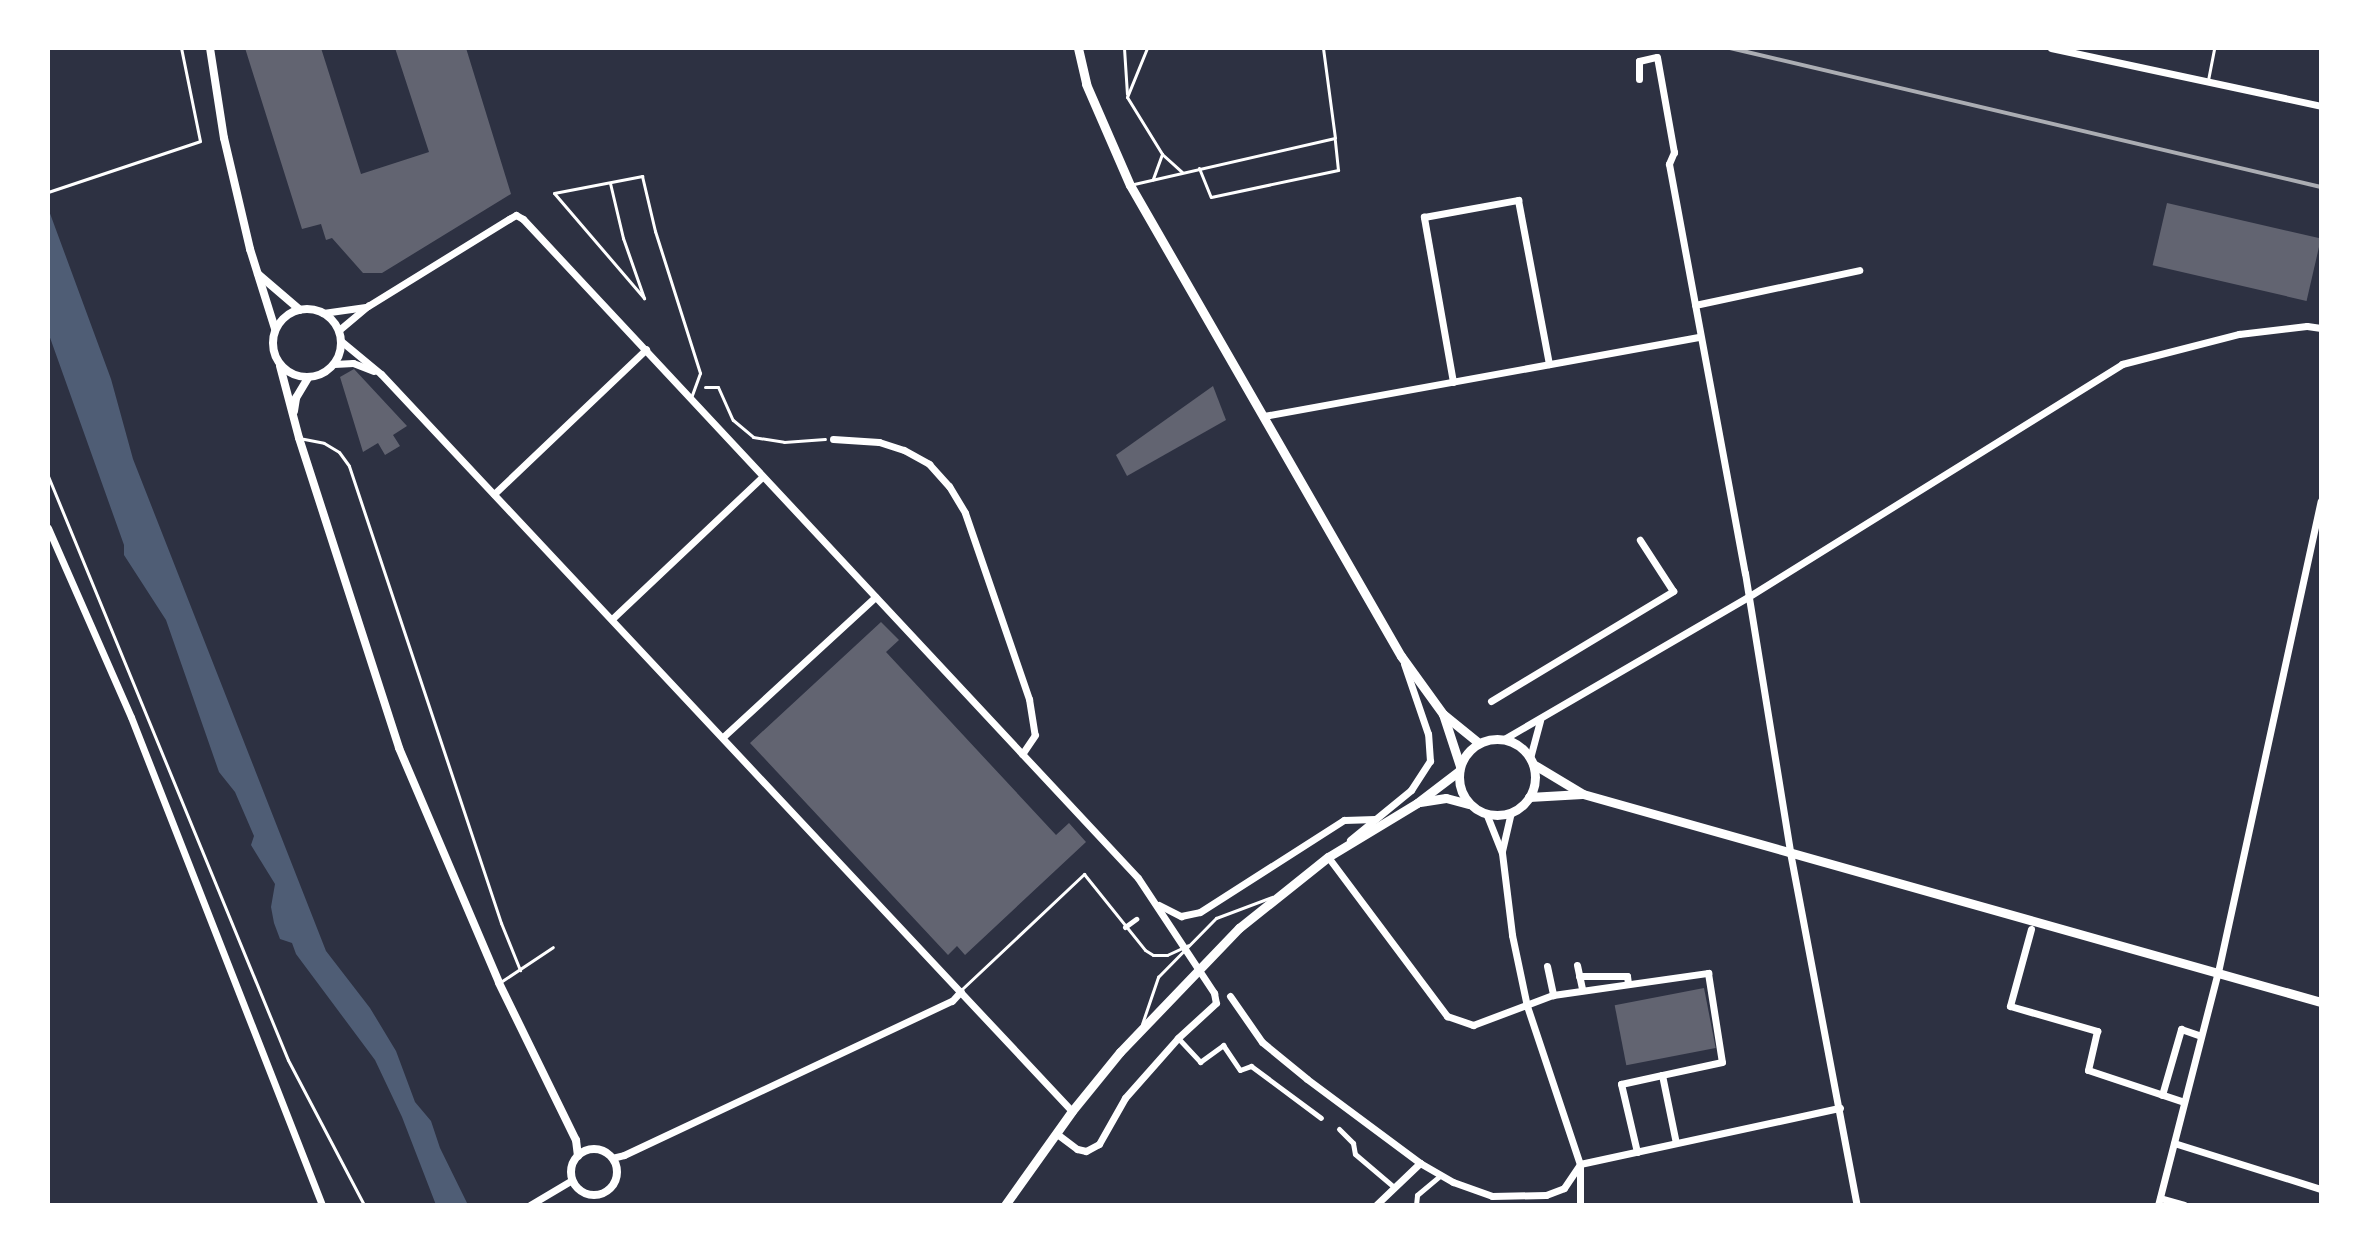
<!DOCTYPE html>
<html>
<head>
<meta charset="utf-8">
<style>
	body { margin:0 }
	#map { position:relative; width:2369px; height:1253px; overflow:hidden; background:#2d3142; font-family:"PT Sans",sans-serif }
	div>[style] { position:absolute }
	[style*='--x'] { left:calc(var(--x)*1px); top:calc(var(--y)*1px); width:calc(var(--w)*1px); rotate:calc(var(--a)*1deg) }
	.water>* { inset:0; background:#4f5d75 }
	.building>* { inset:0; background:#626471; transform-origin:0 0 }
	.path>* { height:3px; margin:-1.5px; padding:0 1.5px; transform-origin:1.5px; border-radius:1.5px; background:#fff }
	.service>* { height:3px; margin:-1.5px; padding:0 1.5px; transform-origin:1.5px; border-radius:1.5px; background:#fff }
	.pedestrian>* { height:5px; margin:-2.5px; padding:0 2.5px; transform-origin:2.5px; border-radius:2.5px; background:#fff }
	.minor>* { height:7px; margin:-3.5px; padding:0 3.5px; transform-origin:3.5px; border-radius:3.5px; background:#fff }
	.tertiary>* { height:8px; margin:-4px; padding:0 4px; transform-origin:4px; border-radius:4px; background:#fff }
	.tertiary>.ring { margin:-4px; padding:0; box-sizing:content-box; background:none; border:8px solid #fff; border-radius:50% }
	.secondary>* { height:9px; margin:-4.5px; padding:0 4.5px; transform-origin:4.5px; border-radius:4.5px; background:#fff }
	.secondary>.ring { margin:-4.5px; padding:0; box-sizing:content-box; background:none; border:9px solid #fff; border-radius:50% }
	.rail>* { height:4px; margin:-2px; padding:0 2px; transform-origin:2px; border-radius:2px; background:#abadb3 }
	span { translate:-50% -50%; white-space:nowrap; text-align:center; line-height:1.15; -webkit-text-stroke:8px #fff; paint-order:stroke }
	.frame { position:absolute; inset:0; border:50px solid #fff; pointer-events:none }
</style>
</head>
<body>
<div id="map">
	<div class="water">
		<i style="clip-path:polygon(48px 208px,111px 379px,133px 459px,326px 951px,370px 1008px,396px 1051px,415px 1102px,431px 1121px,440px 1148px,468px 1205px,436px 1205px,402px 1117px,375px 1060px,296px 954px,292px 943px,280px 939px,274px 923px,271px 907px,275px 884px,251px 845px,254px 836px,235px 792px,219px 772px,166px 620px,124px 555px,124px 545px,48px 332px)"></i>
	</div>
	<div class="building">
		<i style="clip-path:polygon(245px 48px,321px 48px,361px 174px,429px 152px,395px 48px,466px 48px,511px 194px,382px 273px,363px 273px,332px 238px,326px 240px,321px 224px,302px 229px)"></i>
		<i style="left:2167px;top:203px;width:158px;height:64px;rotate:13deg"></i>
		<i style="clip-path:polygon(354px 369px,407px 426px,393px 435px,400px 446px,385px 455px,378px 443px,363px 452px,340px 377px)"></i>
		<i style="clip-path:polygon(1213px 386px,1226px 420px,1127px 476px,1116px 455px)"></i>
		<i style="clip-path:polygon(881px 622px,899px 640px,886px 652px,1056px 835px,1069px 823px,1086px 842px,965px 955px,957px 946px,948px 955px,750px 743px)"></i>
		<i style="left:1704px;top:988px;width:61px;height:91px;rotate:79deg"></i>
	</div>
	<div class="path">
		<i style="--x:48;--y:192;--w:160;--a:-18.5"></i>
		<i style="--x:200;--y:141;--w:95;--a:-101.5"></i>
		<i style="--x:705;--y:387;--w:13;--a:0"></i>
		<i style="--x:718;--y:387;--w:36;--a:66"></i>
		<i style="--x:733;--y:420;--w:26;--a:40"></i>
		<i style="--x:753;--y:437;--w:31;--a:9"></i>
		<i style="--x:784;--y:442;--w:41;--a:-4.2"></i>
		<i style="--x:48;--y:476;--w:631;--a:67.66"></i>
		<i style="--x:288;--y:1060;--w:164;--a:62.3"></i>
	</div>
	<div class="service">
		<i style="--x:1124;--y:48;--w:46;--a:86.3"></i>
		<i style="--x:1147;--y:48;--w:53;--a:112.2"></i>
		<i style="--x:1127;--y:97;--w:67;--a:58.4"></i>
		<i style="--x:1162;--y:154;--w:27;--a:110"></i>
		<i style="--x:2208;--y:80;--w:33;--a:-79"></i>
		<i style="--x:1162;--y:154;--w:27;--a:42"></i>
		<i style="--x:1199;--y:168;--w:31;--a:68"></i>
		<i style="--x:1211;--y:197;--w:130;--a:-12"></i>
		<i style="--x:1338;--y:170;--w:30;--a:-96"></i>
		<i style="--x:610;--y:183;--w:57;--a:76.7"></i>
		<i style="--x:623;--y:238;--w:64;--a:70.7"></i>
		<i style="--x:644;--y:298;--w:138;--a:-130.6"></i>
		<i style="--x:554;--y:193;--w:90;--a:-10.9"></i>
		<i style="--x:642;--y:176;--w:57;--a:76.7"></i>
		<i style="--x:655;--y:231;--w:149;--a:72.4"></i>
		<i style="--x:700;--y:373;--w:27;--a:110"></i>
		<i style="--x:1134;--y:184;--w:206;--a:-12.9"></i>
		<i style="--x:1335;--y:138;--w:91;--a:-97.6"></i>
		<i style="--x:299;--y:438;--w:25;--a:11"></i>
		<i style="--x:324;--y:443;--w:17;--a:31"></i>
		<i style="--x:339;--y:452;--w:17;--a:54"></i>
		<i style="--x:349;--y:466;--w:482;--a:71.6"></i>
		<i style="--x:501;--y:923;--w:51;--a:68"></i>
		<i style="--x:502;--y:981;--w:61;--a:-33.7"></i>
		<i style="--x:962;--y:989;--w:168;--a:-43.3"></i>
		<i style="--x:1084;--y:874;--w:97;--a:51.2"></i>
		<i style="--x:1145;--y:950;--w:9;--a:32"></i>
		<i style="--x:1153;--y:955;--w:14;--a:0"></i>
		<i style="--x:1167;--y:955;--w:23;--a:-25"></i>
		<i style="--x:1142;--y:1024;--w:50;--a:-71.2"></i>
		<i style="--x:1158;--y:977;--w:83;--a:-45.5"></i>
		<i style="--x:1216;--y:918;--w:60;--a:-20.6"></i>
	</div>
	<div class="pedestrian">
		<i style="--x:1125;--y:927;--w:14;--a:-36"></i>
		<i style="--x:1178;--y:1038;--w:33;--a:47"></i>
		<i style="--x:1200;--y:1062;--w:29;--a:-36"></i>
		<i style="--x:1223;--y:1045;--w:30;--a:56"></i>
		<i style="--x:1240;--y:1070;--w:12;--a:-20"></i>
		<i style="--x:1251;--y:1066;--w:87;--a:36.6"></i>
		<i style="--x:1339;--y:1129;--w:20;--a:45"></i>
		<i style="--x:1353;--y:1143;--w:11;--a:80"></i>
		<i style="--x:1355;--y:1154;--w:52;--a:40.4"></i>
		<i style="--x:1416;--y:1205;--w:10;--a:-84"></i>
		<i style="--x:1417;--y:1195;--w:31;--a:-40"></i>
	</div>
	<div class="minor">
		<i style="--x:2051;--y:48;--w:276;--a:12.1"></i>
		<i style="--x:1639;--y:79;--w:18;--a:-90"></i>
		<i style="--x:1639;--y:61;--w:18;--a:-13"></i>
		<i style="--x:1657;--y:57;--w:97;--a:79.9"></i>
		<i style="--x:1674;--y:152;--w:13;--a:113"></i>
		<i style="--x:1669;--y:164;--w:416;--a:79.5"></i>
		<i style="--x:1745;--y:573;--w:283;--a:80.8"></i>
		<i style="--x:1790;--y:852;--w:359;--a:79.3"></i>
		<i style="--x:1695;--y:305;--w:168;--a:-12"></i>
		<i style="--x:323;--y:313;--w:43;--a:-7.9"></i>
		<i style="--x:339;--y:330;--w:38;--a:-40"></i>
		<i style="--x:368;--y:306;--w:166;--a:-31.7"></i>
		<i style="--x:509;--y:219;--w:8;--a:-30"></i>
		<i style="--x:516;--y:215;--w:8;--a:30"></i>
		<i style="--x:523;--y:219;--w:901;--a:46.98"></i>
		<i style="--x:1138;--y:878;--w:138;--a:56.5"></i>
		<i style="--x:1214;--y:993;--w:10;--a:79"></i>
		<i style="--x:1216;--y:1003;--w:52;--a:137.4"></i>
		<i style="--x:1178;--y:1038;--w:80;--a:131.5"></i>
		<i style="--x:1125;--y:1098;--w:53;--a:119.5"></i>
		<i style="--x:1099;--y:1144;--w:15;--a:152"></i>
		<i style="--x:1086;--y:1151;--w:9;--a:-167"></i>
		<i style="--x:1077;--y:1149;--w:26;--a:-143"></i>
		<i style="--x:341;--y:341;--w:52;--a:39.5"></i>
		<i style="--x:381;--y:374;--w:1010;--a:46.85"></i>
		<i style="--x:334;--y:364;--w:19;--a:-3"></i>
		<i style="--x:353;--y:363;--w:22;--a:21"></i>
		<i style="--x:1453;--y:382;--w:168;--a:-100"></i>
		<i style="--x:1424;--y:217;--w:96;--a:-10.3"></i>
		<i style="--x:1518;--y:200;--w:167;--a:79.3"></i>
		<i style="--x:1264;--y:416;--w:443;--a:-10.3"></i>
		<i style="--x:833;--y:439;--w:46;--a:3.7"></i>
		<i style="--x:879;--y:442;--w:26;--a:18"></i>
		<i style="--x:904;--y:450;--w:29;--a:29"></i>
		<i style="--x:929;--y:464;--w:30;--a:48"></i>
		<i style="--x:949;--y:486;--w:31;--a:59"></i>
		<i style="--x:965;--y:513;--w:197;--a:71"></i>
		<i style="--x:1029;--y:699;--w:36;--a:81"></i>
		<i style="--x:1035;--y:735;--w:23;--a:124"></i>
		<i style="--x:494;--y:494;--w:210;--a:-43.6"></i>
		<i style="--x:48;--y:528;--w:206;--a:66.3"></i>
		<i style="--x:131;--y:717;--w:524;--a:68.62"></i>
		<i style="--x:612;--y:619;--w:207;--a:-43.4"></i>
		<i style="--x:1491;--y:701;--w:213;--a:-31.1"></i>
		<i style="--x:1673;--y:591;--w:61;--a:-122.9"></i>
		<i style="--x:723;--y:737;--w:207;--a:-42.6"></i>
		<i style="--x:1504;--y:739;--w:282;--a:-30.2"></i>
		<i style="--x:1748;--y:597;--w:441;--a:-31.9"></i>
		<i style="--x:2122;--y:364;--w:121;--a:-14.4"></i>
		<i style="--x:2239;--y:334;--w:68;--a:-6.7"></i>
		<i style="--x:2307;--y:326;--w:14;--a:8"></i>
		<i style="--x:1530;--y:758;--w:39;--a:-75"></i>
		<i style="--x:1486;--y:813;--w:43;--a:68.2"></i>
		<i style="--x:1502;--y:853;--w:83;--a:83"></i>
		<i style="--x:1512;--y:935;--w:73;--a:78.1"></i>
		<i style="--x:1527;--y:1006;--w:167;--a:71.5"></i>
		<i style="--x:1580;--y:1164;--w:41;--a:90"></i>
		<i style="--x:1350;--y:840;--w:79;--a:-39.3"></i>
		<i style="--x:1411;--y:790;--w:35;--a:-57"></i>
		<i style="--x:1430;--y:761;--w:27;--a:-94"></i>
		<i style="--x:1428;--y:734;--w:74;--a:-108.9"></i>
		<i style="--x:1502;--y:851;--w:40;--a:-77"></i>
		<i style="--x:1331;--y:855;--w:4;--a:146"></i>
		<i style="--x:1328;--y:857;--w:199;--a:53.2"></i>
		<i style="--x:1447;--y:1016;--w:28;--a:19"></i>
		<i style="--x:1473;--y:1025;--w:85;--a:-20.6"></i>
		<i style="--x:1553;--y:995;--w:157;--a:-8.1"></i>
		<i style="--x:1708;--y:973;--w:90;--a:81.1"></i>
		<i style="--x:1722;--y:1062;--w:61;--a:167.8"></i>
		<i style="--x:1159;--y:905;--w:25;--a:27"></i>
		<i style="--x:1181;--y:916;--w:19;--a:-12"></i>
		<i style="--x:1200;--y:912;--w:171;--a:-32.6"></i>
		<i style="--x:1344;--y:820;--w:31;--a:-2"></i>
		<i style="--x:2031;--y:929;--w:80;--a:105.3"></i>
		<i style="--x:2010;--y:1006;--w:91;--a:16"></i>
		<i style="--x:2097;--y:1031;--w:40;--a:103"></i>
		<i style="--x:2088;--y:1070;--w:101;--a:18.4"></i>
		<i style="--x:1577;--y:965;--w:25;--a:78"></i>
		<i style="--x:1547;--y:966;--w:30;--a:78"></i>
		<i style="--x:1579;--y:976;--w:48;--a:0"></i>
		<i style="--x:1627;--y:976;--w:7;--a:82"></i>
		<i style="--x:1230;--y:996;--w:56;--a:55.2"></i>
		<i style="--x:1262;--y:1042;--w:58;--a:39.4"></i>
		<i style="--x:1307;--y:1079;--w:141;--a:36.6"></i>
		<i style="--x:1420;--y:1163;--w:38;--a:30"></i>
		<i style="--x:1453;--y:1182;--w:41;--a:19.7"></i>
		<i style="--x:1492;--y:1196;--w:54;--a:-1.1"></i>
		<i style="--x:1546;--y:1195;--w:19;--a:-21"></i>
		<i style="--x:1564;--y:1188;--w:29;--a:-56"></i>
		<i style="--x:1580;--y:1164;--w:266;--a:-12.2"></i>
		<i style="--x:2162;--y:1095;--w:69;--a:-73.9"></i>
		<i style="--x:2181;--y:1029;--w:21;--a:19"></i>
		<i style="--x:2174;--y:1143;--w:154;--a:17.4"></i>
		<i style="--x:1637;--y:1152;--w:70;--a:-103.2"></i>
		<i style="--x:1621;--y:1084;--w:42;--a:-12.4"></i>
		<i style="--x:1662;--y:1075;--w:69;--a:78.4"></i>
		<i style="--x:612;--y:1158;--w:12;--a:-14"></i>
		<i style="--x:624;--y:1155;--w:362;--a:-25.2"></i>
		<i style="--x:952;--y:1001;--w:13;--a:-48"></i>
		<i style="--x:2160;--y:1198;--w:25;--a:16"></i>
		<i style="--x:530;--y:1205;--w:49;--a:-30.8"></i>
		<i style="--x:1376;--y:1205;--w:61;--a:-43.7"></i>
		<i style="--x:2158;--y:1205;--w:241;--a:-75.6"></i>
		<i style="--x:2218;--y:972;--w:482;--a:-77.7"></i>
	</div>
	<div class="tertiary">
		<i style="--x:210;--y:48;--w:91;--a:81.2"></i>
		<i style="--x:224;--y:138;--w:114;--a:76.8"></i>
		<i style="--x:250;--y:249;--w:84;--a:72.6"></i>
		<i style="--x:258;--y:274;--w:55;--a:40.6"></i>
		<i class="ring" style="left:273px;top:309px;width:60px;height:60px"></i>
		<i style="--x:280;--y:366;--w:74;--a:75.2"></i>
		<i style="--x:299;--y:438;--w:326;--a:72.1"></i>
		<i style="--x:399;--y:748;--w:255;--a:66.9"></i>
		<i style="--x:499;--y:983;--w:175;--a:63.9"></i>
		<i style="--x:576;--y:1140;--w:16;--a:83"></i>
		<i style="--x:294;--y:411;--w:13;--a:-81"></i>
		<i style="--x:296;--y:398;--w:23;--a:-59"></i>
		<i class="ring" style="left:571px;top:1149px;width:38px;height:38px"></i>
	</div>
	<div class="secondary">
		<i style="--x:1078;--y:48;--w:37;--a:77"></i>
		<i style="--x:1086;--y:84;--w:110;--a:66.5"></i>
		<i style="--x:1130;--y:185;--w:543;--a:60.09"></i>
		<i style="--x:1401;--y:656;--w:72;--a:54.1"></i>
		<i style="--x:1443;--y:714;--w:46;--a:38.9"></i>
		<i style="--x:1443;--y:714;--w:55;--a:71.9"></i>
		<i class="ring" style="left:1459px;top:739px;width:67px;height:67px"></i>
		<i style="--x:1533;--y:764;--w:58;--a:31"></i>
		<i style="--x:1583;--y:794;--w:767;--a:15.74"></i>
		<i style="--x:1529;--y:797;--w:53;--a:-3.2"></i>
		<i style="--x:1420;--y:802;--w:26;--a:-9"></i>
		<i style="--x:1446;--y:798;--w:23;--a:15"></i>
		<i style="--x:1005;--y:1205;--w:115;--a:-54.5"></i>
		<i style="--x:1072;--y:1111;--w:76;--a:-50.9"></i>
		<i style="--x:1120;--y:1052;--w:172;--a:-46.2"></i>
		<i style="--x:1239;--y:928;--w:114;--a:-38.6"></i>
		<i style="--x:1328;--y:857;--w:104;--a:-31.2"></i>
		<i style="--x:1417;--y:803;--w:53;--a:-37.3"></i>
	</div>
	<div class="rail">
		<i style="--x:1730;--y:48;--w:607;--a:13.24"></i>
	</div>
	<div class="frame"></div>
</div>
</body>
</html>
